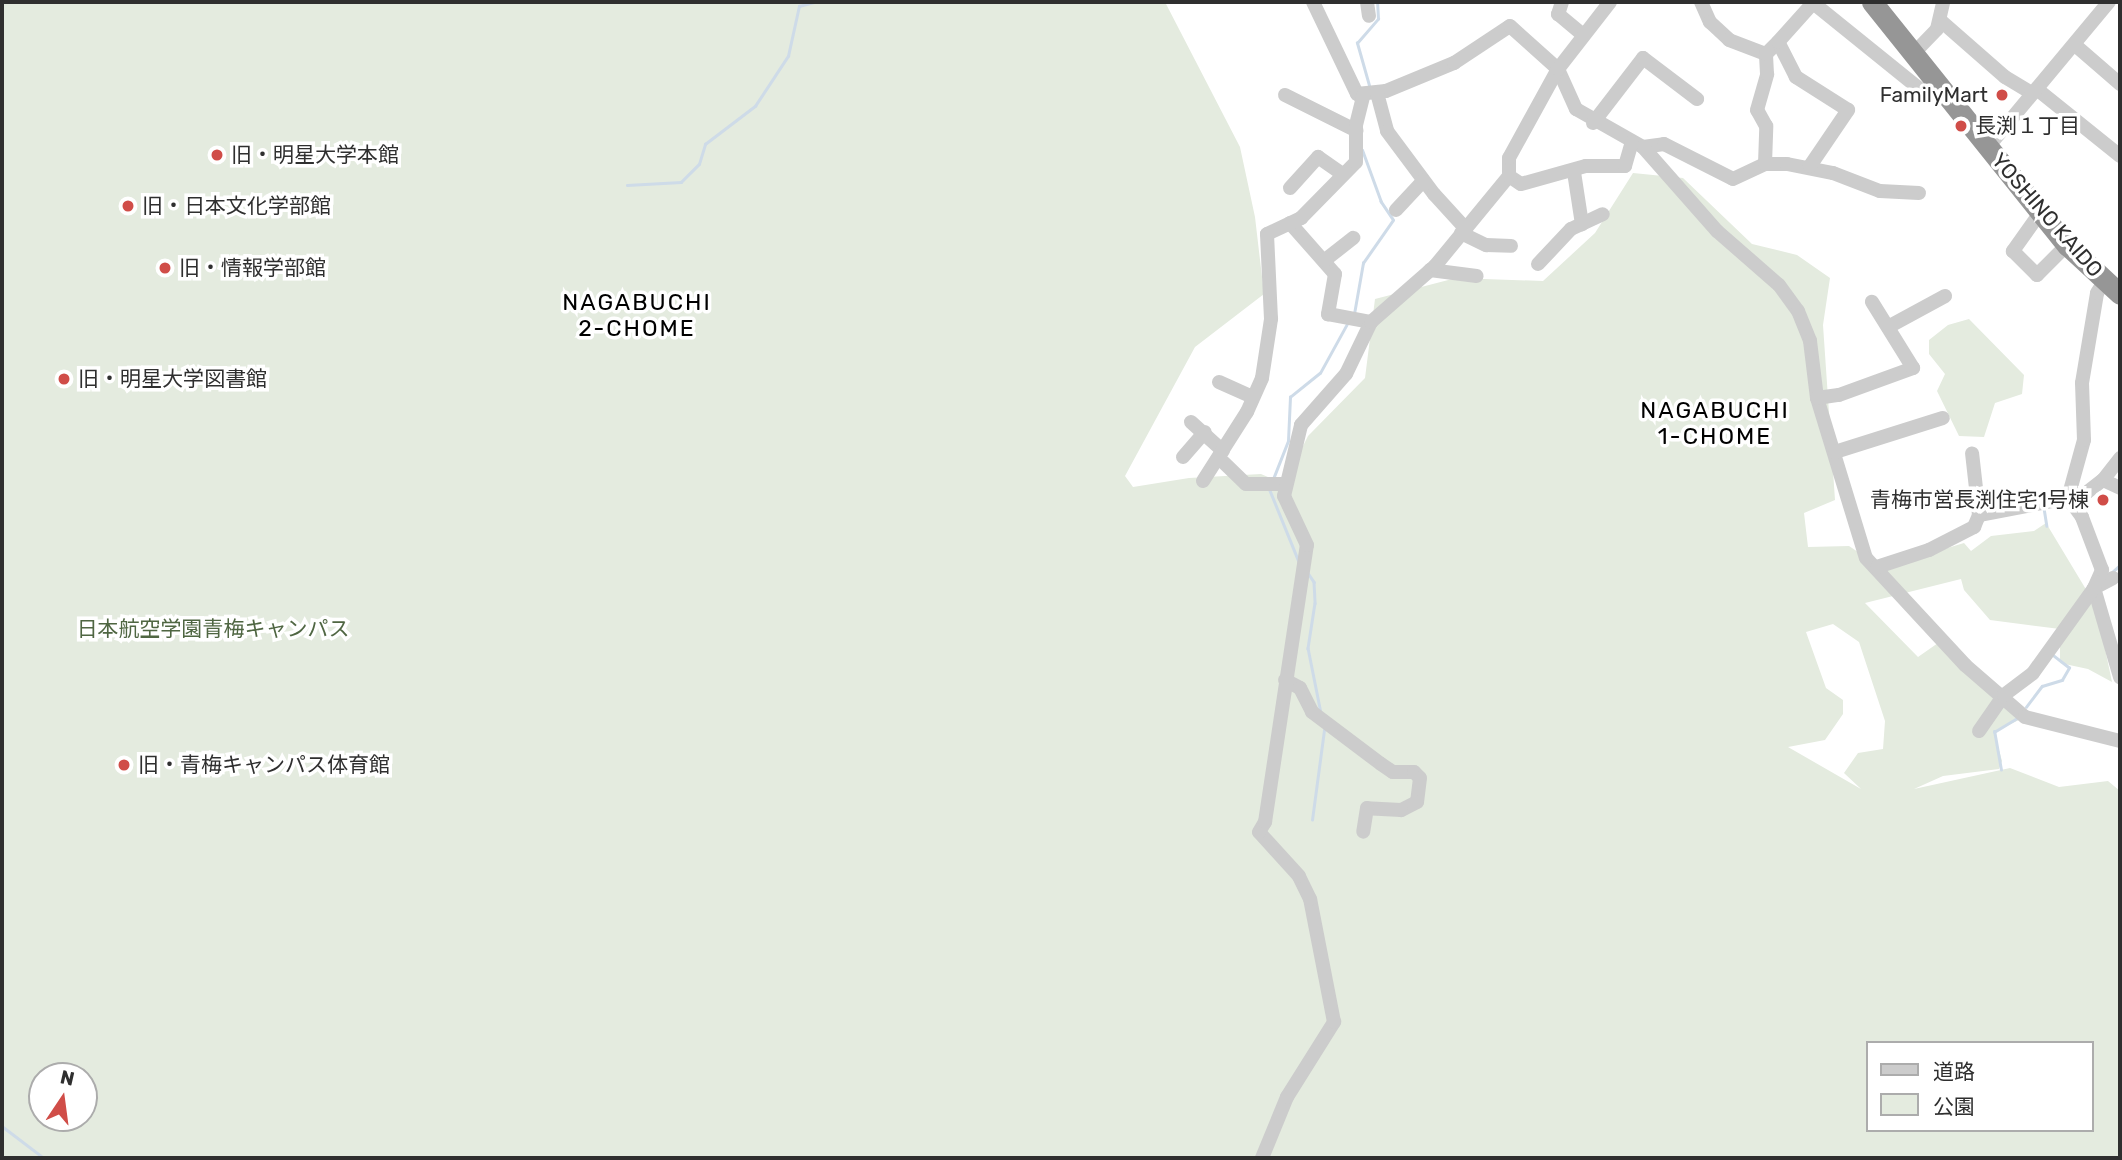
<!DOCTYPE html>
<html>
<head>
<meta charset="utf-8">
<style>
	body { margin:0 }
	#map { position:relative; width:2122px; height:1160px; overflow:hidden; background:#fff; font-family:Rubik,"Noto Sans JP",sans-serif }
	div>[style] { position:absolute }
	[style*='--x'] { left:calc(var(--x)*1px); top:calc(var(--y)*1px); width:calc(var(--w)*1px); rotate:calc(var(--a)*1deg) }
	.green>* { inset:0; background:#e4ebdf }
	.stream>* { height:2.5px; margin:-1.25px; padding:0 1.25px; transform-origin:1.25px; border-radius:1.25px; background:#cedbe8 }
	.minor>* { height:14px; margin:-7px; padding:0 7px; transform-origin:7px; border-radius:7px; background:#ccc }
	.highway>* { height:21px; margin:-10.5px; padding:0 10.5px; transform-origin:10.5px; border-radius:10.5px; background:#969696 }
	.dots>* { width:19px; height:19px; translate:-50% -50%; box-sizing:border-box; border:4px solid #fff; border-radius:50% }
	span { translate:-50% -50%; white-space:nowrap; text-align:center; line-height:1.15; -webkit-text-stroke:7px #fff; paint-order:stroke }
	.poi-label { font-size:21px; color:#2f2f2f }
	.right { translate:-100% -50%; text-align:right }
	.left { translate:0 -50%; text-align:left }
	.street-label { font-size:21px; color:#2f2f2f }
	.park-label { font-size:21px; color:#4f6642 }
	.neighbourhood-label { font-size:23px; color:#000; letter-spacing:2px }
	.frame { position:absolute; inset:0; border:4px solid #2f2f2f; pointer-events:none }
	.legend { position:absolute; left:1866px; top:1041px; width:228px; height:91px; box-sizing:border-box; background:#fff; border:2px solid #acacac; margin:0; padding:9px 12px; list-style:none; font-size:21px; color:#2f2f2f }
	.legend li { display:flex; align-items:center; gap:14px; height:35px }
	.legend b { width:35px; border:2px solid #acacac }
	.north { position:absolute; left:28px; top:1062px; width:70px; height:70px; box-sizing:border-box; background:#fff; border:2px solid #acacac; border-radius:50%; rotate:13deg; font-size:19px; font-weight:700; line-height:28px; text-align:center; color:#2f2f2f }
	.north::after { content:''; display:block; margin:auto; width:24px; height:32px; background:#d04d48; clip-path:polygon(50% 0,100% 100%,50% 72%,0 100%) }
</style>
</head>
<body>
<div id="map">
	<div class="green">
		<i style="clip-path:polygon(evenodd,2px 2px,1165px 2px,1240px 147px,1255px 217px,1264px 294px,1195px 347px,1125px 476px,1133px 487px,1189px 478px,1261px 474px,1284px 484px,1308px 436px,1365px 378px,1375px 299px,1456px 278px,1543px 281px,1595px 233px,1633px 173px,1683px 178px,1752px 244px,1797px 255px,1830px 278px,1823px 325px,1835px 500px,1804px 513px,1808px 547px,1849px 546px,1882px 568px,1964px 543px,1971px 551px,1991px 536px,2034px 531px,2046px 523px,2096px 606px,2112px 682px,2088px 669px,2060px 663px,2060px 629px,1990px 620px,1964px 590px,1961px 579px,1865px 603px,1918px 657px,1938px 643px,2021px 719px,1994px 732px,2002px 761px,1999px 769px,1943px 776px,1914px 789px,2010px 768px,2059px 787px,2108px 781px,2120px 791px,2120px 1158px,2px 1158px,2px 2px,1833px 624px,1859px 642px,1885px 721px,1883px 749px,1858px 753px,1844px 773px,1861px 789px,1788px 747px,1825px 740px,1843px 714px,1843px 700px,1826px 688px,1806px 632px,1833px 624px,2px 2px,1868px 1043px,2092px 1043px,2092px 1130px,1868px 1130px,1868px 1043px,2px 2px,42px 1076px,84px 1076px,84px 1118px,42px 1118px,42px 1076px)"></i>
		<i style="clip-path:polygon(1969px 319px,2024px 375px,2022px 394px,1995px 403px,1984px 437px,1959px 436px,1937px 391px,1945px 374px,1929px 354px,1929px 340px,1948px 325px)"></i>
	</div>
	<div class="stream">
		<i style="--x:1370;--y:89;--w:48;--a:-105.8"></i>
		<i style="--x:1357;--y:43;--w:32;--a:-49"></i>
		<i style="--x:1378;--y:19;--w:17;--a:-93"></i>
		<i style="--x:627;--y:185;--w:54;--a:-3.2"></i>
		<i style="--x:681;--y:182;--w:25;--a:-45"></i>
		<i style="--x:699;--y:164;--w:21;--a:-73"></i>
		<i style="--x:705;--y:144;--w:63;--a:-37.2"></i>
		<i style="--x:755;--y:106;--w:60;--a:-56.6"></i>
		<i style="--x:788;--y:56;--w:51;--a:-77.6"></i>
		<i style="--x:799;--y:6;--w:16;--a:-15"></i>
		<i style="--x:1354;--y:314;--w:52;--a:-80"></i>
		<i style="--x:1363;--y:263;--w:52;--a:-55.1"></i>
		<i style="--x:1393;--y:220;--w:22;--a:-124"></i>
		<i style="--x:1381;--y:202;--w:55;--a:-110.1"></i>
		<i style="--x:1273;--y:479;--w:41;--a:-68.5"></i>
		<i style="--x:1288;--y:441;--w:44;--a:-87.4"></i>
		<i style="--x:1290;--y:397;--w:38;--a:-39"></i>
		<i style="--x:1320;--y:373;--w:58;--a:-61.2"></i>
		<i style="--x:1269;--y:488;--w:80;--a:67.9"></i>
		<i style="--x:2044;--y:508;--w:18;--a:81"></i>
		<i style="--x:1308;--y:573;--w:11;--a:56"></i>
		<i style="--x:1314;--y:582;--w:21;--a:87"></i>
		<i style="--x:1315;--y:603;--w:46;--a:98.8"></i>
		<i style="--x:1308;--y:648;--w:66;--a:78.7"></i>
		<i style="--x:2110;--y:574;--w:13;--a:-42"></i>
		<i style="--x:2026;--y:707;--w:26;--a:-53"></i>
		<i style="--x:2042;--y:686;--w:21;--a:-17"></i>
		<i style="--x:2062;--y:680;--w:14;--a:-60"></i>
		<i style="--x:2069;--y:668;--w:23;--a:-142"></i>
		<i style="--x:2001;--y:770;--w:39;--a:-100"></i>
		<i style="--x:1994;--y:732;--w:27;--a:-31"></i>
		<i style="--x:1312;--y:820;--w:91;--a:-82.4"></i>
		<i style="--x:2;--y:1126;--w:53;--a:37.3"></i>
	</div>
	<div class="minor">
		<i style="--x:1313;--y:2;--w:102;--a:64.4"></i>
		<i style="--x:1357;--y:94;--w:29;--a:-6"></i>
		<i style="--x:1386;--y:91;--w:74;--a:-22.4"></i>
		<i style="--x:1454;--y:63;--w:67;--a:-33.5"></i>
		<i style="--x:1510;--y:26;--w:64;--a:41.9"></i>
		<i style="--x:1558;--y:69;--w:44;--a:65.8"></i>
		<i style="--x:1576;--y:109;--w:77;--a:29.6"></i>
		<i style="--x:1643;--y:147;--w:21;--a:-8"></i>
		<i style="--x:1664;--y:144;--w:77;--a:26.9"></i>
		<i style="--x:1733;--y:179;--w:35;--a:-25"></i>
		<i style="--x:1765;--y:164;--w:22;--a:0"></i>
		<i style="--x:1787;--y:164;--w:47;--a:11.1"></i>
		<i style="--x:1833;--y:173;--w:50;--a:21"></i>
		<i style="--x:1880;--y:191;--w:39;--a:3"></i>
		<i style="--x:1367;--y:2;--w:14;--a:82"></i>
		<i style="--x:1562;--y:2;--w:13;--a:108"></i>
		<i style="--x:1558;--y:14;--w:33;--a:40"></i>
		<i style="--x:1701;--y:2;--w:22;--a:66"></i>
		<i style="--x:1710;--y:22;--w:26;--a:43"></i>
		<i style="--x:1729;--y:40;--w:40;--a:21"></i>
		<i style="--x:1812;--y:2;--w:146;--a:38.9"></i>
		<i style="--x:1926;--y:94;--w:21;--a:3"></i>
		<i style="--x:1941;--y:21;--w:85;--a:41.2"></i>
		<i style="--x:2005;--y:77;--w:31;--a:31"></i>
		<i style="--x:2075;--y:45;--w:60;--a:40.9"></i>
		<i style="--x:1914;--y:53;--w:33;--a:-46"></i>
		<i style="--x:1937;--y:29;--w:28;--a:-77"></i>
		<i style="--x:2038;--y:90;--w:105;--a:38.8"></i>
		<i style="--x:1377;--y:93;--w:39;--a:75"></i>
		<i style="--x:1387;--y:131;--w:79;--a:53.3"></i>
		<i style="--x:1434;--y:194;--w:46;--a:47.6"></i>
		<i style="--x:1285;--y:95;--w:80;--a:26.6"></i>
		<i style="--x:1593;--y:123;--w:82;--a:-52.4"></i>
		<i style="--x:1643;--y:58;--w:68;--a:37.2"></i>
		<i style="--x:1643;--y:147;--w:112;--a:48.6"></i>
		<i style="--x:1717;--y:231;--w:82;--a:41.1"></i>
		<i style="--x:1779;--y:285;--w:32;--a:54"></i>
		<i style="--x:1798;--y:311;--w:32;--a:68"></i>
		<i style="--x:1810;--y:341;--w:57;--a:83"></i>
		<i style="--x:1817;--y:398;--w:167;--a:73"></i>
		<i style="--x:1866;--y:558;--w:146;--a:47.2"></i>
		<i style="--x:1965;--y:665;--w:79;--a:40.9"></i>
		<i style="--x:2025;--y:717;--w:98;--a:14.2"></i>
		<i style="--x:1988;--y:147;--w:189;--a:-50.2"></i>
		<i style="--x:1765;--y:164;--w:38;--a:-88"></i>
		<i style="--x:1766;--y:126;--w:18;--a:-119"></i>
		<i style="--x:1757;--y:110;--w:37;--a:-74"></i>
		<i style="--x:1767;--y:74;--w:20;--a:-93"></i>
		<i style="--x:1766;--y:54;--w:17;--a:-45"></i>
		<i style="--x:1810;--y:166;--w:68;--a:-55.8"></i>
		<i style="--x:1848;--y:110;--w:62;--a:-147.6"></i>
		<i style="--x:1796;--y:77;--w:39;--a:-117"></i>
		<i style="--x:1778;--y:42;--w:52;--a:-48.1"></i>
		<i style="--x:1574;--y:172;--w:53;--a:81.3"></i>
		<i style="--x:1509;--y:176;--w:14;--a:34"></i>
		<i style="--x:1521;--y:184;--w:67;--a:-15.5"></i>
		<i style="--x:1586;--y:166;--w:39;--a:0"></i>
		<i style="--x:1625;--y:166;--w:25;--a:-74"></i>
		<i style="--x:1290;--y:188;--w:42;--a:-47.9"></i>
		<i style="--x:1318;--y:157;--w:28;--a:35"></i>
		<i style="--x:1396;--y:210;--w:40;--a:-47"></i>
		<i style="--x:2040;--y:213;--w:47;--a:125.4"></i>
		<i style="--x:2013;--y:251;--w:34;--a:45"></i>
		<i style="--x:2037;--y:275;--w:42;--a:-45"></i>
		<i style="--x:1290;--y:223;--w:68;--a:48.6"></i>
		<i style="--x:1335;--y:274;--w:41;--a:99.9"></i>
		<i style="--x:1328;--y:314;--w:44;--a:10.5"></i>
		<i style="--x:1461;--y:233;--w:28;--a:26"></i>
		<i style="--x:1486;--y:245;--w:25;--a:2"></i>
		<i style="--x:1325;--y:260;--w:36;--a:-38"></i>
		<i style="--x:1538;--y:264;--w:48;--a:-46.7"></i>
		<i style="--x:1571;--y:229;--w:35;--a:-25"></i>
		<i style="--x:1430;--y:270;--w:47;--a:7.3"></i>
		<i style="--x:1888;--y:327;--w:65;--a:-28.5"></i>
		<i style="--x:1219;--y:382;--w:37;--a:24"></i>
		<i style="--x:1817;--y:398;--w:22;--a:-8"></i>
		<i style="--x:1839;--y:395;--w:79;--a:-20"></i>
		<i style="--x:1913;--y:368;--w:78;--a:-121.8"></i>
		<i style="--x:1191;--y:422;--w:43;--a:42.2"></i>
		<i style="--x:1835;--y:452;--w:113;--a:-17.5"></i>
		<i style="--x:1183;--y:457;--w:33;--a:-49"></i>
		<i style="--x:1219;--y:458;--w:37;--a:44"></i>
		<i style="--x:1246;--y:484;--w:38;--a:0"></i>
		<i style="--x:2103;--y:480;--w:19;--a:25"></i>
		<i style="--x:1203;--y:481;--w:82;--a:-57.5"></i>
		<i style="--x:1247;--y:412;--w:37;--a:-66"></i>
		<i style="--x:1262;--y:378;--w:60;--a:-81.3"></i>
		<i style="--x:1271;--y:319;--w:85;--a:-92.7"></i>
		<i style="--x:1267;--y:234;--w:38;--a:-25"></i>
		<i style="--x:1301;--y:218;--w:78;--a:-45.5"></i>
		<i style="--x:1356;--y:162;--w:37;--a:-90"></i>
		<i style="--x:1356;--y:125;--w:32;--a:-76"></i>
		<i style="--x:2072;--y:504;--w:39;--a:-38"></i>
		<i style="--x:2103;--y:480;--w:28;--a:-52"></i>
		<i style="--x:1979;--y:515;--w:91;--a:-10.8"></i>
		<i style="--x:1877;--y:567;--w:55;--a:-18.1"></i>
		<i style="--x:1929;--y:550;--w:51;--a:-27.1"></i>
		<i style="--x:1974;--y:527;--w:13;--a:-67"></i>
		<i style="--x:1979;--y:515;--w:62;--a:-96.4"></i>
		<i style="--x:2113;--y:578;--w:21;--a:152"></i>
		<i style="--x:2094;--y:588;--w:93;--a:73.7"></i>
		<i style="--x:1285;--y:680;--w:17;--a:28"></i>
		<i style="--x:1300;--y:688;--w:27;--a:63"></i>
		<i style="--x:1312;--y:712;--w:86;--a:37"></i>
		<i style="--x:1381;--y:764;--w:14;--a:34"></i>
		<i style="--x:1393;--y:772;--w:21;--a:0"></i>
		<i style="--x:1414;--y:772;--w:8;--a:45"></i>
		<i style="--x:1420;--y:778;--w:24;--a:97"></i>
		<i style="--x:1417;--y:802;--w:18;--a:153"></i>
		<i style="--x:1401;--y:810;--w:34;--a:-177"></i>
		<i style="--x:1367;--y:808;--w:24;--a:99"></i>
		<i style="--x:1979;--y:731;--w:44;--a:-55.2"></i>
		<i style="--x:2004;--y:695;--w:36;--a:-37"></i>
		<i style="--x:2033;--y:673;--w:105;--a:-54.3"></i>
		<i style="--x:2094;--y:588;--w:20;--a:-66"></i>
		<i style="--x:2102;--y:570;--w:57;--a:-110.7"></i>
		<i style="--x:2082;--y:517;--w:24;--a:-126"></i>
		<i style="--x:2068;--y:498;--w:60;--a:-74.6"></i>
		<i style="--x:2084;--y:440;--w:57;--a:-92"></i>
		<i style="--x:2082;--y:383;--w:91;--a:-80.5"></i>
		<i style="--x:2097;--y:293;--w:13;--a:-58"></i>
		<i style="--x:1262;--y:1158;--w:66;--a:-67.7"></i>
		<i style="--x:1287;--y:1097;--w:89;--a:-57.9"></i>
		<i style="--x:1334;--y:1022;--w:125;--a:-101"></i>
		<i style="--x:1310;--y:899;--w:25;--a:-116"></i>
		<i style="--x:1299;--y:876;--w:59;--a:-132.3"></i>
		<i style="--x:1259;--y:832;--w:12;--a:-59"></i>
		<i style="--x:1265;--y:822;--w:280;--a:-81.4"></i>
		<i style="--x:1307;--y:545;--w:54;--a:-115.1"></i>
		<i style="--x:1284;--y:496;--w:73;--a:-76.5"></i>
		<i style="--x:1301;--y:425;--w:68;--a:-48.6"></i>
		<i style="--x:1346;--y:374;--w:58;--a:-64.3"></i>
		<i style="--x:1371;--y:322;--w:85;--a:-41.2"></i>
		<i style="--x:1435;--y:266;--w:117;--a:-50.6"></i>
		<i style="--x:1509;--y:176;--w:18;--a:-90"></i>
		<i style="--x:1509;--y:158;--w:102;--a:-61.2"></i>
		<i style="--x:1558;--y:69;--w:85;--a:-52.2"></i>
	</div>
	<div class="highway">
		<i style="--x:1872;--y:2;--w:312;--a:51.3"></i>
		<i style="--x:2067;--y:245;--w:72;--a:42.8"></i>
	</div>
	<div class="dots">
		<i style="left:2002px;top:95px;background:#d04d48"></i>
		<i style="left:1961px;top:126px;background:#d04d48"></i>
		<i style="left:217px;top:155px;background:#d04d48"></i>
		<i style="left:128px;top:206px;background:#d04d48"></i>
		<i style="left:165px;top:268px;background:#d04d48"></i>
		<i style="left:64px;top:379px;background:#d04d48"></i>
		<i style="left:2103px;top:500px;background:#d04d48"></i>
		<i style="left:124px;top:765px;background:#d04d48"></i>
	</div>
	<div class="poi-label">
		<span class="right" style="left:1988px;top:95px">FamilyMart</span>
		<span class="left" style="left:1975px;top:126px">長渕１丁目</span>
		<span class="left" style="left:231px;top:155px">旧・明星大学本館</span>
		<span class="left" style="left:142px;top:206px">旧・日本文化学部館</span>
		<span class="left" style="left:179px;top:268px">旧・情報学部館</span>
		<span class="left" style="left:78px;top:379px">旧・明星大学図書館</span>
		<span class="right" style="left:2089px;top:500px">青梅市営長渕住宅1号棟</span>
		<span class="left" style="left:138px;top:765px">旧・青梅キャンパス体育館</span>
	</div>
	<div class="street-label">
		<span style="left:2047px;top:215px;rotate:49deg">YOSHINO KAIDO</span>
	</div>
	<div class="park-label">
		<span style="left:213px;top:629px">日本航空学園青梅キャンパス</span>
	</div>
	<div class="neighbourhood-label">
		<span style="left:637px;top:315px">NAGABUCHI<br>2-CHOME</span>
		<span style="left:1715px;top:423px">NAGABUCHI<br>1-CHOME</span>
	</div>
	<div class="frame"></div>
	<ul class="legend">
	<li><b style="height:9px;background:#ccc"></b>道路</li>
	<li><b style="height:19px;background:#e4ebdf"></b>公園</li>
	</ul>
	<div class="north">N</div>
</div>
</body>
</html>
